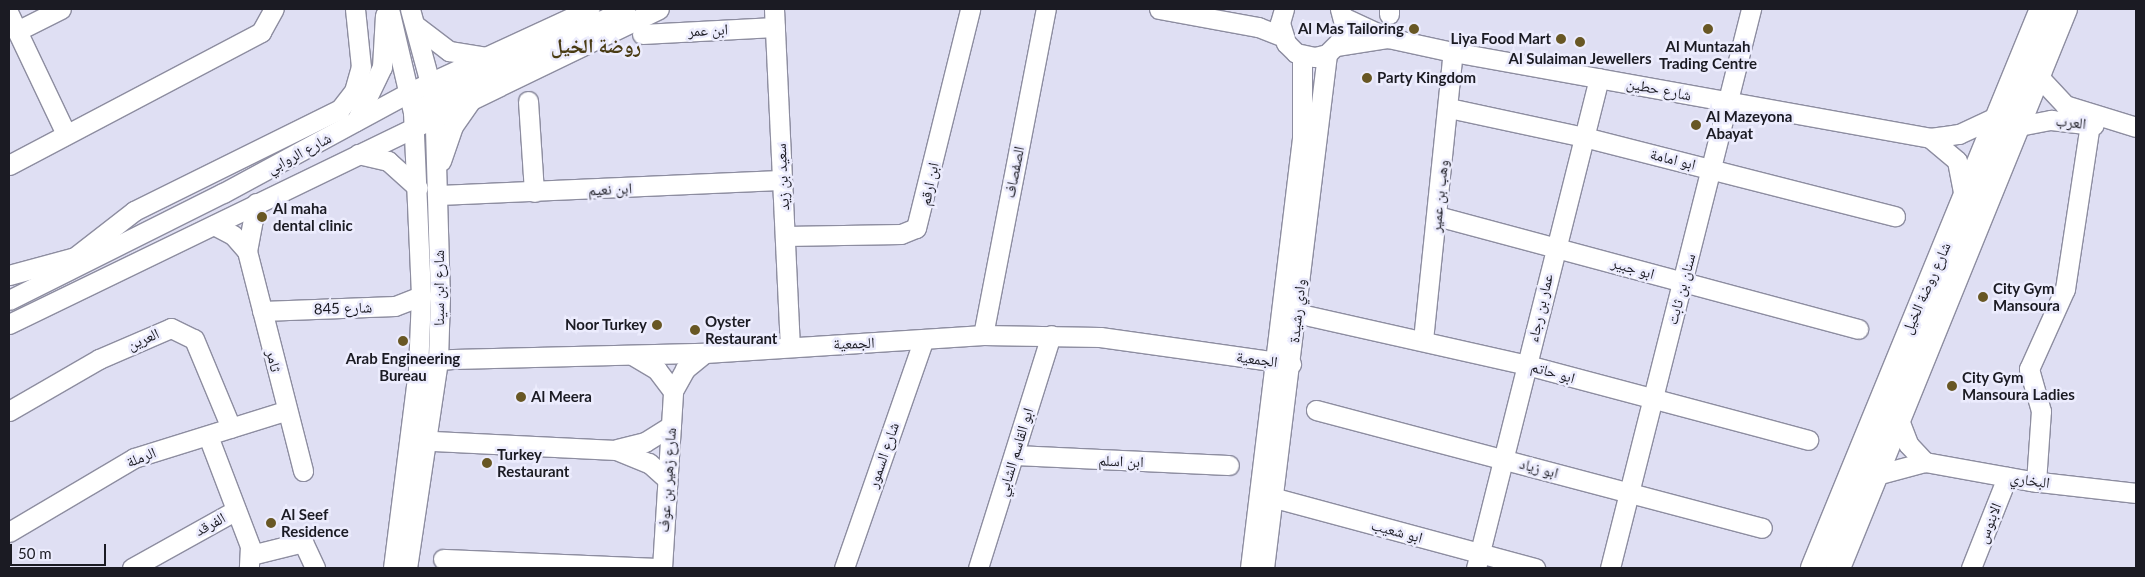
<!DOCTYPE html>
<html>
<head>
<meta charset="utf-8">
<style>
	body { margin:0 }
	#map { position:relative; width:2145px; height:577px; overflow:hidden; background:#dfdff3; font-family:Lato,"Noto Naskh Arabic",sans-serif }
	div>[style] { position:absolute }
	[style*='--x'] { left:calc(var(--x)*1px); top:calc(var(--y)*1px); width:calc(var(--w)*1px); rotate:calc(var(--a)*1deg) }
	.roads { filter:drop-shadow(1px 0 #8d8da0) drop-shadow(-1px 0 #8d8da0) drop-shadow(0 1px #8d8da0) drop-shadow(0 -1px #8d8da0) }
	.minor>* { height:19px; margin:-9.5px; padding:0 9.5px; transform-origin:9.5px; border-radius:9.5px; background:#fff }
	.major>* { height:24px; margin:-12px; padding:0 12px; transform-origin:12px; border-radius:12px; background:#fff }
	.dots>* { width:14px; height:14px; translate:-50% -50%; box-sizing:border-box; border:2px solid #ececfd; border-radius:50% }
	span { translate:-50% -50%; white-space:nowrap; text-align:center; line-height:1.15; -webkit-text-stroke:5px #ececfd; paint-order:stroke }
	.poi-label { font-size:15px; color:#1b1b23; font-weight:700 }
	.right { translate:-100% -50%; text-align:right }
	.left { translate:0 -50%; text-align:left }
	.street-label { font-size:15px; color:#1b1b23 }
	.district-label { font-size:20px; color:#493b13; font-weight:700 }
	.frame { position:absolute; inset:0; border:10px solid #1b1b23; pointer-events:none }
	.scale { position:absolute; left:10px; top:544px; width:96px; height:22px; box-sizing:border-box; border:2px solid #1b1b23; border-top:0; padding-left:6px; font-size:15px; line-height:18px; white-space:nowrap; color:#1b1b23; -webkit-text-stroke:4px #ececfd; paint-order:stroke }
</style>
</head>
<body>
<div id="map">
	<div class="roads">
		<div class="minor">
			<i style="--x:389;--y:9;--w:106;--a:76.9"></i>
			<i style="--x:413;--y:112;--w:184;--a:87.5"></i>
			<i style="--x:421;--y:296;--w:74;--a:92.3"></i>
			<i style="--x:418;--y:370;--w:200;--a:97.2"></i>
			<i style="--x:774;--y:9;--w:337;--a:87.3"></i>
			<i style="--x:1159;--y:9;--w:101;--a:10.3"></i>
			<i style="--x:1258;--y:27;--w:26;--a:21"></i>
			<i style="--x:1284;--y:9;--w:15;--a:106"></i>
			<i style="--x:1280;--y:23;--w:21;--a:73"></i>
			<i style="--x:1286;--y:43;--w:14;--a:45"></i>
			<i style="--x:1296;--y:53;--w:19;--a:12"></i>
			<i style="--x:1315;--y:57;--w:12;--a:-14"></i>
			<i style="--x:1327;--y:54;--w:18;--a:-45"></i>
			<i style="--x:1340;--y:41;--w:17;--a:-77"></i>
			<i style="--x:1344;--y:24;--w:16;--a:-105"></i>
			<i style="--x:1389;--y:9;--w:5;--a:90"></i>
			<i style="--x:9;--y:14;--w:133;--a:64.6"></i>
			<i style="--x:1343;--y:17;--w:50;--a:25"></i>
			<i style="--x:1388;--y:38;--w:66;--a:12.2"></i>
			<i style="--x:1453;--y:52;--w:485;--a:10.2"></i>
			<i style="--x:1930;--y:138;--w:29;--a:-8"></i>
			<i style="--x:1959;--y:134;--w:43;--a:-24.8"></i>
			<i style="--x:415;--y:25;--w:43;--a:37.4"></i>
			<i style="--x:449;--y:51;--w:36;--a:9"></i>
			<i style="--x:17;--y:31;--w:49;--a:-26.6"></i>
			<i style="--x:642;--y:34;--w:133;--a:-3"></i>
			<i style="--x:1336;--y:46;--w:53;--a:-8.7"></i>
			<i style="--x:2039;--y:77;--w:38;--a:47"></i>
			<i style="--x:2065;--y:105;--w:74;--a:17.2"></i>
			<i style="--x:528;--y:101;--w:91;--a:86.2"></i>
			<i style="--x:425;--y:105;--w:222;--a:-25.6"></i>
			<i style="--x:1449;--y:108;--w:138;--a:12.1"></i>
			<i style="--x:1584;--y:137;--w:321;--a:14.3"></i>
			<i style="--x:356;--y:121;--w:60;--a:-64.3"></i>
			<i style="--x:382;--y:67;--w:52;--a:-86.7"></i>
			<i style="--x:2019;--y:126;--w:33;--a:-11"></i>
			<i style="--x:2051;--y:120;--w:43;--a:6.6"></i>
			<i style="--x:1930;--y:138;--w:35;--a:40"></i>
			<i style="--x:1957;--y:161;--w:37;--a:79"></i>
			<i style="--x:358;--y:154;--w:31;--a:13"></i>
			<i style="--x:388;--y:161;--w:40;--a:42"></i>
			<i style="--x:441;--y:161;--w:37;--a:-71"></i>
			<i style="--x:453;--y:126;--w:35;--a:-55"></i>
			<i style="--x:9;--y:165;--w:285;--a:-27.8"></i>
			<i style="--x:261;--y:32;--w:26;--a:-61"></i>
			<i style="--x:437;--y:195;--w:345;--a:-2.5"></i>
			<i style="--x:256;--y:203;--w:49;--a:100.6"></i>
			<i style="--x:247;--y:251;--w:227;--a:75.7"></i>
			<i style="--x:1437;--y:216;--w:436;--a:15"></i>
			<i style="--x:214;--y:225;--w:21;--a:28"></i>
			<i style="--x:233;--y:235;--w:21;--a:49"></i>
			<i style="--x:785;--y:236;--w:116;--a:-1"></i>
			<i style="--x:901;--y:234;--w:16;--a:-22"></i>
			<i style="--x:916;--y:228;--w:226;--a:-76.1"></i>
			<i style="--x:9;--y:275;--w:68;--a:-15.3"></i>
			<i style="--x:75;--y:257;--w:75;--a:-37.9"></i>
			<i style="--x:134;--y:211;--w:230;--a:-26.3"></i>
			<i style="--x:340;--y:109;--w:23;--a:-52"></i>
			<i style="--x:354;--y:91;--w:25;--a:-74"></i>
			<i style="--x:361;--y:67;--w:58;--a:-95.9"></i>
			<i style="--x:9;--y:300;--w:239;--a:-26.6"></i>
			<i style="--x:223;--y:193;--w:213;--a:-28.4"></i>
			<i style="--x:410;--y:92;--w:198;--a:-24.8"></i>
			<i style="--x:1283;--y:310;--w:250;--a:12.7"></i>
			<i style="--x:1527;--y:365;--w:291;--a:14.9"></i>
			<i style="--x:262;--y:311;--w:133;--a:-2.2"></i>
			<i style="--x:395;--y:306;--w:28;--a:-21"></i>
			<i style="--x:9;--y:324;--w:722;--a:-25.86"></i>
			<i style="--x:983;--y:335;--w:332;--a:-79.1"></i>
			<i style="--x:1423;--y:340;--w:290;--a:-84.1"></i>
			<i style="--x:634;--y:356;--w:27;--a:31"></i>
			<i style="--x:657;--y:370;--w:26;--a:53"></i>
			<i style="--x:418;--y:370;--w:22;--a:-27"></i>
			<i style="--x:438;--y:360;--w:15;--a:-4"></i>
			<i style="--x:453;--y:359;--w:252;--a:-1.4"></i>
			<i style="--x:705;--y:353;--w:279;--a:-3.7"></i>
			<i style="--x:983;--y:335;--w:117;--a:1"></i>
			<i style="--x:1100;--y:337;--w:193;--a:8"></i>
			<i style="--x:1316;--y:410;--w:461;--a:14.8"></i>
			<i style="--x:9;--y:411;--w:104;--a:-30"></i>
			<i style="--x:99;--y:359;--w:78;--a:-23.3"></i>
			<i style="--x:171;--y:328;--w:25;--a:26"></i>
			<i style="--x:194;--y:339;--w:96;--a:67.4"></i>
			<i style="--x:1899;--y:420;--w:26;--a:69"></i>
			<i style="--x:1908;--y:444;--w:25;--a:47"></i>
			<i style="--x:208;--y:436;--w:118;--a:69.1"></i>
			<i style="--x:250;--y:546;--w:22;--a:93"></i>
			<i style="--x:413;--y:440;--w:203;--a:2.8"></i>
			<i style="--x:616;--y:450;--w:35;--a:22"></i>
			<i style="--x:649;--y:463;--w:24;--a:42"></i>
			<i style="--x:617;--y:449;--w:29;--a:-14"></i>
			<i style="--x:645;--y:442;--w:31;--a:-32"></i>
			<i style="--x:1014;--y:455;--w:215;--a:2.7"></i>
			<i style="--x:1876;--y:475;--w:51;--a:-14.9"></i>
			<i style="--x:1925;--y:462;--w:108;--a:10.2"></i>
			<i style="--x:2031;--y:481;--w:106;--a:6.5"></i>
			<i style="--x:2036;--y:482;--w:71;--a:-86"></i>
			<i style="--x:2041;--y:411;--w:44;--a:-105.9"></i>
			<i style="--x:2029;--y:369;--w:88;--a:-65.8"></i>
			<i style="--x:2065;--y:289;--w:167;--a:-81.4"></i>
			<i style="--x:1264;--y:495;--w:281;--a:15.1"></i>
			<i style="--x:9;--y:532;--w:145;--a:-30.6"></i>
			<i style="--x:134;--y:458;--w:158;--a:-17.3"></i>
			<i style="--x:251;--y:555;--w:54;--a:-14"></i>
			<i style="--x:303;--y:542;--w:29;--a:65"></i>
			<i style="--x:443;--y:559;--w:211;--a:2.4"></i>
			<i style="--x:132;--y:568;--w:119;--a:-29.1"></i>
			<i style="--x:407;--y:568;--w:210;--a:-81.5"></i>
			<i style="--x:438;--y:360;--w:62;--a:-88.2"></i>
			<i style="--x:440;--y:298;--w:200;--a:-91.7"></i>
			<i style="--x:434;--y:98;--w:92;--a:-105.1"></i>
			<i style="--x:662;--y:568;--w:177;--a:-86.4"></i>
			<i style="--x:673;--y:391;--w:25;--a:-61"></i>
			<i style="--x:685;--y:369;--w:26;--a:-39"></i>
			<i style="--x:844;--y:568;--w:240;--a:-70.8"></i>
			<i style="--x:978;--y:568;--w:244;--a:-72.6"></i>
			<i style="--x:1250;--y:568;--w:434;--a:-83.1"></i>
			<i style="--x:1302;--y:137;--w:81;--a:-90"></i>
			<i style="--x:1264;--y:568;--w:518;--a:-83.01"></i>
			<i style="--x:1476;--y:568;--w:505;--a:-75.91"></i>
			<i style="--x:1610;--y:568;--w:577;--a:-75.84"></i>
			<i style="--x:1971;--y:568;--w:98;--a:-68.4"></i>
		</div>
		<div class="major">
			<i style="--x:1813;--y:568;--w:604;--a:-67.72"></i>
			<i style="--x:1838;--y:568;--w:603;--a:-67.9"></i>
		</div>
	</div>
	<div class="dots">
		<i style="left:1414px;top:29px;background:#685724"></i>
		<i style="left:1708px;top:29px;background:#685724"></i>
		<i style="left:1561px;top:39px;background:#685724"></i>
		<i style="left:1580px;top:42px;background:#685724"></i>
		<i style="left:1367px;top:78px;background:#685724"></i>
		<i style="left:1696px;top:125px;background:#685724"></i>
		<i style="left:262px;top:217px;background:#685724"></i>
		<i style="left:1983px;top:297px;background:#685724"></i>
		<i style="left:657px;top:325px;background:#685724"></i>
		<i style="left:695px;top:330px;background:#685724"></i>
		<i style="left:403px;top:341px;background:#685724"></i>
		<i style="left:1952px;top:386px;background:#685724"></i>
		<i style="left:521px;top:397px;background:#685724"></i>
		<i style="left:487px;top:463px;background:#685724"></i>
		<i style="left:271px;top:523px;background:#685724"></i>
	</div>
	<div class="poi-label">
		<span class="right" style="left:1404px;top:29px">Al Mas Tailoring</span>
		<span class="right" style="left:1551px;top:39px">Liya Food Mart</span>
		<span style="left:1708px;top:55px">Al Muntazah<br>Trading Centre</span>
		<span style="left:1580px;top:59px">Al Sulaiman Jewellers</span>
		<span class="left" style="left:1377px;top:78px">Party Kingdom</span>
		<span class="left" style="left:1706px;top:125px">Al Mazeyona<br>Abayat</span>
		<span class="left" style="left:273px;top:217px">Al maha<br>dental clinic</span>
		<span class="left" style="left:1993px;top:297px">City Gym<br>Mansoura</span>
		<span class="left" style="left:705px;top:330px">Oyster<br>Restaurant</span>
		<span class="right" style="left:647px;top:325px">Noor Turkey</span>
		<span style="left:403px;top:367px">Arab Engineering<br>Bureau</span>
		<span class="left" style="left:1962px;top:386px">City Gym<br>Mansoura Ladies</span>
		<span class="left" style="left:531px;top:397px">Al Meera</span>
		<span class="left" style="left:497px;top:463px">Turkey<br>Restaurant</span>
		<span class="left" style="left:281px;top:523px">Al Seef<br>Residence</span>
	</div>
	<div class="street-label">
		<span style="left:708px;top:30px;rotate:-3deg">ابن عمر</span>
		<span style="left:1659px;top:89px;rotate:11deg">شارع حطين</span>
		<span style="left:2071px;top:122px;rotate:6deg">العرب</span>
		<span style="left:299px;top:153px;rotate:-28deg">شارع الروابي</span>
		<span style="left:1673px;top:159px;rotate:14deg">ابو امامة</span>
		<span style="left:1014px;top:172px;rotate:-79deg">الصفصاف</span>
		<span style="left:782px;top:177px;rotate:-93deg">سعيد بن زيد</span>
		<span style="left:929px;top:184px;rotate:-78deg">ابن ارقم</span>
		<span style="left:610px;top:189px;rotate:-3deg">ابن نعيم</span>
		<span style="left:1439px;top:196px;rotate:-84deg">وهب بن عمير</span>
		<span style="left:1633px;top:268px;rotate:16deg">ابو جبير</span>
		<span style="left:439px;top:288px;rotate:-90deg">شارع ابن سينا</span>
		<span style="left:1926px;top:288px;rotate:-66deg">شارع روضة الخيل</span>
		<span style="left:1681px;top:289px;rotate:-75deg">سنان بن ثابت</span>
		<span style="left:343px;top:308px;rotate:-2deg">شارع 845</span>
		<span style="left:1540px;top:308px;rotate:-77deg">عمار بن رجاء</span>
		<span style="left:1297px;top:311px;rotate:-84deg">وادي رشيدة</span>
		<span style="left:143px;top:339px;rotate:-24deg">العرين</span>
		<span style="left:854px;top:343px;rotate:-2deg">الجمعية</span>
		<span style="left:1257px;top:359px;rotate:8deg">الجمعية</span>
		<span style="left:274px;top:361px;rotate:77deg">ثامر</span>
		<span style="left:1553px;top:372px;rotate:16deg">ابو حاتم</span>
		<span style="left:1015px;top:452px;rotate:-73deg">ابو القاسم الشابي</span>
		<span style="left:883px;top:455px;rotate:-71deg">شارع السمور</span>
		<span style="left:141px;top:457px;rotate:-22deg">الرملة</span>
		<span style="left:1121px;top:461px;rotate:2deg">ابن اسلم</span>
		<span style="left:1539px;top:468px;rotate:15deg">ابو زياد</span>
		<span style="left:667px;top:480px;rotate:-86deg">شارع زهير بن عوف</span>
		<span style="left:2030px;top:480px;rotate:8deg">البخاري</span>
		<span style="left:1989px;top:523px;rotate:-69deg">الابنوس</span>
		<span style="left:210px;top:524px;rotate:-29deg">الفرقد</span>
		<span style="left:1397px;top:531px;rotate:15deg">ابو شعيب</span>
	</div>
	<div class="district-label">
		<span style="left:596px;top:45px">روضة الخيل</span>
	</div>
	<div class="frame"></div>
	<div class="scale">50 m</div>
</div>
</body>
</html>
